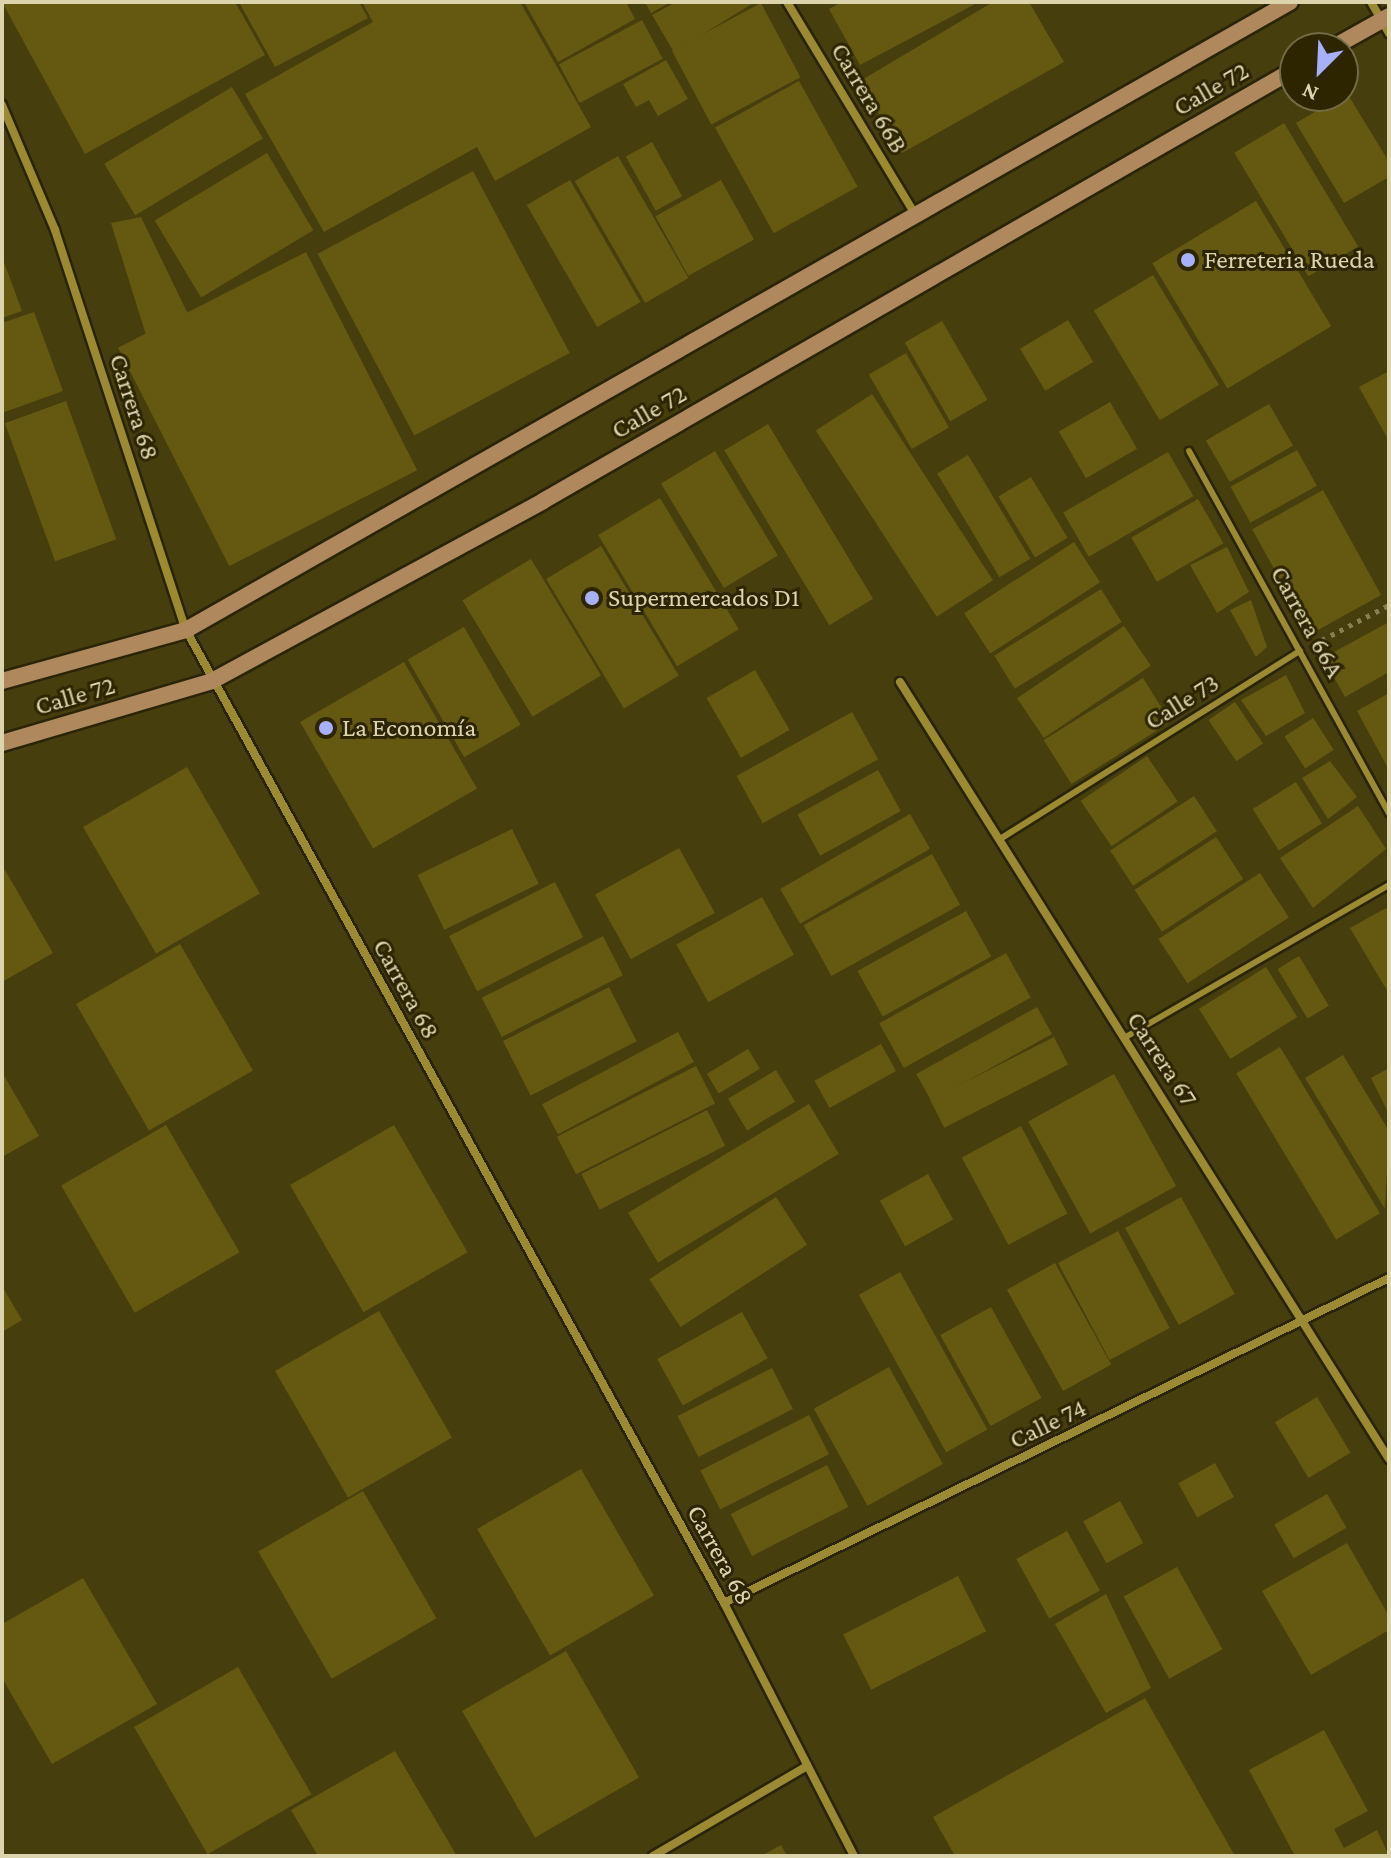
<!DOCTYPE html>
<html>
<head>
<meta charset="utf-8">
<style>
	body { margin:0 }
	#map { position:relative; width:1391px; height:1858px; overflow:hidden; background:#473e0e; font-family:"Crimson Pro",serif }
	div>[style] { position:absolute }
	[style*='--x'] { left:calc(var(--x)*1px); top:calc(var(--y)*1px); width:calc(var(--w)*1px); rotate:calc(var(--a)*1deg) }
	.building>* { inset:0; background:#655811; transform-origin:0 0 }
	.path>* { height:5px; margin-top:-2.5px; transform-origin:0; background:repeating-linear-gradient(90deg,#877f52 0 4px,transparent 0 10px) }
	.roads { filter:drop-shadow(2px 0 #2a2509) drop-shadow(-2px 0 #2a2509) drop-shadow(0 2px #2a2509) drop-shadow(0 -2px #2a2509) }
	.lane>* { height:6px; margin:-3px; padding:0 3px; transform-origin:3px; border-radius:3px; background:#9b8a31 }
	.street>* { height:8px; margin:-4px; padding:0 4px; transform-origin:4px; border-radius:4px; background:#9b8a31 }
	.secondary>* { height:16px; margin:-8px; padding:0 8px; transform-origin:8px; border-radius:8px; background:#af895d }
	.dots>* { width:22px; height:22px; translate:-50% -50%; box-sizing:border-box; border:4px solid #2c2500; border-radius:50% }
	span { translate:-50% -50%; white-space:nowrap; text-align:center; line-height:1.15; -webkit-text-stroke:6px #2c2500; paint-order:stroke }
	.street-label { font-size:26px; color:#dcd4ac }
	.poi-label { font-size:26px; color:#dcd4ac }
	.left { translate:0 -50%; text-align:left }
	.frame { position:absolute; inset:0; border:4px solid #dcd4ac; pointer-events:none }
	.north { position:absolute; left:1279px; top:32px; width:80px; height:80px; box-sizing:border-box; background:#2c2500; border:2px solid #726b45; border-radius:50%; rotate:204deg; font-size:22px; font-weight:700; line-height:32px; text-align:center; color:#dcd4ac }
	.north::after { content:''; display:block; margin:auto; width:28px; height:36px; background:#a8b0fc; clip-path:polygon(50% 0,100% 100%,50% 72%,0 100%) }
</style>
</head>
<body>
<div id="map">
	<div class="building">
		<i style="clip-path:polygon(2px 2px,235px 2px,265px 55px,85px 154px)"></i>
		<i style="clip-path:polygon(239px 2px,359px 2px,368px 18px,275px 67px)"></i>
		<i style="clip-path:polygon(362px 2px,520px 2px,591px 127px,495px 181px,477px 147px,324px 232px,245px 94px,373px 22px)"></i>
		<i style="clip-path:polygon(524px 2px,626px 2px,635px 19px,558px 62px)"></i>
		<i style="clip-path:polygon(645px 2px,671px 2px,651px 13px)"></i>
		<i style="clip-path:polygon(676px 2px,755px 2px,674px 52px,652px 15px)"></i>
		<i style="clip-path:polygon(842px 2px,979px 2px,860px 65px,829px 9px)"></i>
		<i style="clip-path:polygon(993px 2px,1029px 2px,1064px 62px,902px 153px,860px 81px)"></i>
		<i style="left:761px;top:3px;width:84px;height:101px;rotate:62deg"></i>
		<i style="left:642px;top:20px;width:44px;height:94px;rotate:62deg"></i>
		<i style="clip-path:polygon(666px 60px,688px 99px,658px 116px,649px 100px,636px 107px,623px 84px)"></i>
		<i style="left:799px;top:81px;width:121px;height:96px;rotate:61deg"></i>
		<i style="left:232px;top:87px;width:60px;height:149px;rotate:59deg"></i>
		<i style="clip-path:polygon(1347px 93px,1389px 162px,1389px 177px,1344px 203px,1296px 123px)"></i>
		<i style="left:1284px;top:123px;width:144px;height:58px;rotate:59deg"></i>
		<i style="left:652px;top:142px;width:62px;height:30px;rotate:61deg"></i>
		<i style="left:267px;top:153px;width:90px;height:131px;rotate:59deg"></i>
		<i style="left:618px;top:156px;width:141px;height:50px;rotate:60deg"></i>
		<i style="left:473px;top:171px;width:206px;height:176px;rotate:62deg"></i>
		<i style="left:570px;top:180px;width:141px;height:50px;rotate:60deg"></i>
		<i style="left:721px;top:180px;width:68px;height:75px;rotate:61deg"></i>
		<i style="left:1256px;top:201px;width:146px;height:121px;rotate:59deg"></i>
		<i style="clip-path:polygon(141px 217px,188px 314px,146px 335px,111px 223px)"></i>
		<i style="left:306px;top:252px;width:245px;height:211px;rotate:63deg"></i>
		<i style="clip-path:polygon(2px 257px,22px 311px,2px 318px)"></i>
		<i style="left:1153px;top:275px;width:128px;height:69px;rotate:59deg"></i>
		<i style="clip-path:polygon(34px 312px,63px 391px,2px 413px,2px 323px)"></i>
		<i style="left:1068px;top:320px;width:49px;height:56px;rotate:59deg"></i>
		<i style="left:942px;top:321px;width:91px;height:43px;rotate:60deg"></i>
		<i style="left:906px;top:353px;width:86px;height:43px;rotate:60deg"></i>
		<i style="clip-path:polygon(1389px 371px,1389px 441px,1359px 387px)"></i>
		<i style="left:872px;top:394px;width:222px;height:67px;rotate:57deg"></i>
		<i style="left:66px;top:401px;width:147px;height:65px;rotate:70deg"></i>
		<i style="left:1110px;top:402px;width:54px;height:59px;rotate:60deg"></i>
		<i style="left:1269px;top:404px;width:48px;height:73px;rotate:60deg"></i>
		<i style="left:768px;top:424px;width:204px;height:51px;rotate:59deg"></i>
		<i style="left:1297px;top:450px;width:41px;height:76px;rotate:61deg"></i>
		<i style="left:715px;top:451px;width:122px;height:63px;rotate:59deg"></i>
		<i style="left:1168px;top:452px;width:51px;height:121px;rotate:60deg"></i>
		<i style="left:968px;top:455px;width:121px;height:36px;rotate:59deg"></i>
		<i style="left:1031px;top:477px;width:71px;height:38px;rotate:59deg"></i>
		<i style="left:1323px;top:490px;width:120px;height:81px;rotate:61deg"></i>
		<i style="left:660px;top:498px;width:153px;height:72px;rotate:59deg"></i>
		<i style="left:1198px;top:499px;width:51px;height:77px;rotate:60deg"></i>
		<i style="left:1074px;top:542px;width:48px;height:131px;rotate:57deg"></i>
		<i style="left:601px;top:546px;width:151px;height:64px;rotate:59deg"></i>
		<i style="clip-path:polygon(1227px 547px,1249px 592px,1217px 613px,1190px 565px)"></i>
		<i style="left:531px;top:559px;width:136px;height:80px;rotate:59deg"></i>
		<i style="left:1101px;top:589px;width:39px;height:126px;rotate:58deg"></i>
		<i style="clip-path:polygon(1251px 600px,1267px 647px,1256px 657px,1230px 610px)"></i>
		<i style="clip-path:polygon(1389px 622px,1389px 672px,1345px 697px,1323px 658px)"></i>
		<i style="left:1124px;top:626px;width:48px;height:129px;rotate:56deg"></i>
		<i style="left:464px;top:627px;width:113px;height:65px;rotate:60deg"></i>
		<i style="left:404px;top:662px;width:146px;height:120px;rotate:60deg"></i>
		<i style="left:755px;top:670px;width:69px;height:56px;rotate:60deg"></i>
		<i style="clip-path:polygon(1286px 675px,1305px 713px,1266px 736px,1241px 700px)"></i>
		<i style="left:1143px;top:678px;width:52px;height:117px;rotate:58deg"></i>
		<i style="clip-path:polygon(1389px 693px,1389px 770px,1357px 711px)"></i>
		<i style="left:1235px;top:702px;width:50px;height:32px;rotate:56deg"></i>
		<i style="left:852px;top:712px;width:54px;height:132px;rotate:61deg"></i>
		<i style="left:1313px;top:718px;width:38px;height:34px;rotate:57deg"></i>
		<i style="left:1147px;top:756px;width:55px;height:80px;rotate:56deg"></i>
		<i style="clip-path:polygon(1330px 761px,1357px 797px,1328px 819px,1302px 778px)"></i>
		<i style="left:187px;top:767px;width:146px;height:120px;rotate:60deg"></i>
		<i style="left:878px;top:770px;width:47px;height:92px;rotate:61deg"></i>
		<i style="left:1296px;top:782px;width:49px;height:51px;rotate:58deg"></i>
		<i style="left:1194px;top:796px;width:42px;height:100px;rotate:57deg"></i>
		<i style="clip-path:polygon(1358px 806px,1386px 849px,1313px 908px,1280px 858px)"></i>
		<i style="left:910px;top:814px;width:40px;height:150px;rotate:60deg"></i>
		<i style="left:512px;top:829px;width:61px;height:105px;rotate:64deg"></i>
		<i style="left:1216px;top:837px;width:50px;height:97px;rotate:57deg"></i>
		<i style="left:679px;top:848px;width:74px;height:96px;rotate:61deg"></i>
		<i style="left:932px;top:854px;width:58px;height:147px;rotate:61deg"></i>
		<i style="clip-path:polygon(2px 865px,53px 953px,2px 982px)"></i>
		<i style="left:1260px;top:873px;width:53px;height:121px;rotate:57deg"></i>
		<i style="left:555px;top:882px;width:62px;height:119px;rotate:63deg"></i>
		<i style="left:762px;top:897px;width:66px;height:98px;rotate:61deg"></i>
		<i style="clip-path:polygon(1386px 908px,1389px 913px,1389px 994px,1350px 928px)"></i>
		<i style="left:966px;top:911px;width:52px;height:124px;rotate:61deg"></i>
		<i style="left:603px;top:936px;width:44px;height:136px;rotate:63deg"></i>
		<i style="left:180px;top:944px;width:146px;height:120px;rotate:60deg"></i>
		<i style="left:1006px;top:953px;width:51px;height:145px;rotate:61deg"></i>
		<i style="left:1299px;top:956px;width:58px;height:25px;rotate:59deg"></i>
		<i style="left:1266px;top:967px;width:59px;height:79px;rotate:58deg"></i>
		<i style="left:609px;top:987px;width:61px;height:119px;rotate:63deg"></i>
		<i style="left:1037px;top:1007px;width:31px;height:138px;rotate:61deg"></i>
		<i style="left:678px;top:1032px;width:34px;height:154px;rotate:62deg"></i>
		<i style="left:1054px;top:1037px;width:31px;height:139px;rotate:63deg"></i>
		<i style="left:881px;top:1044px;width:31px;height:76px;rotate:61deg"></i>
		<i style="left:1280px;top:1047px;width:194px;height:51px;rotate:59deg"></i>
		<i style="left:748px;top:1049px;width:23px;height:48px;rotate:59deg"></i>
		<i style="clip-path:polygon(1343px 1055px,1389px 1131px,1385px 1209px,1305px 1078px)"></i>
		<i style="left:696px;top:1066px;width:42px;height:156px;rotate:63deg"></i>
		<i style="clip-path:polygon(1389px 1068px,1389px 1114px,1371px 1078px)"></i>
		<i style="left:776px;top:1070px;width:37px;height:56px;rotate:59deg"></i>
		<i style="clip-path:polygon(2px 1072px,39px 1136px,2px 1157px)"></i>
		<i style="left:1114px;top:1074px;width:128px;height:98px;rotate:61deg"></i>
		<i style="left:809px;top:1104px;width:58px;height:211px;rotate:59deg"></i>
		<i style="left:707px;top:1110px;width:40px;height:141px;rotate:63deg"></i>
		<i style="left:166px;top:1125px;width:147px;height:121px;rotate:60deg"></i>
		<i style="left:394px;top:1125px;width:147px;height:120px;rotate:60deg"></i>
		<i style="left:1021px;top:1126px;width:99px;height:67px;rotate:62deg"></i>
		<i style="left:928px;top:1174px;width:52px;height:55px;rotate:61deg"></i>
		<i style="left:776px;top:1197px;width:57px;height:151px;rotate:57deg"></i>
		<i style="left:1181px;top:1197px;width:111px;height:64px;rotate:61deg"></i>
		<i style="left:1118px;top:1231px;width:110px;height:68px;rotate:62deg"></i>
		<i style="left:1055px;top:1263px;width:116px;height:55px;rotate:61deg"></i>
		<i style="left:900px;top:1272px;width:180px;height:47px;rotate:61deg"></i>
		<i style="clip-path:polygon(2px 1286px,22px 1320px,2px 1332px)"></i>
		<i style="left:991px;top:1307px;width:104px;height:58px;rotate:61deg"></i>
		<i style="left:379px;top:1311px;width:146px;height:120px;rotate:60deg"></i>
		<i style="left:742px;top:1312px;width:53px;height:97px;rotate:61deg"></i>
		<i style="left:889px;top:1367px;width:111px;height:86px;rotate:61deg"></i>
		<i style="left:772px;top:1368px;width:46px;height:106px;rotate:63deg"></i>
		<i style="left:1317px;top:1397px;width:65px;height:49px;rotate:59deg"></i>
		<i style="left:809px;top:1415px;width:44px;height:122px;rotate:63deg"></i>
		<i style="left:1215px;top:1463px;width:39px;height:42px;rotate:61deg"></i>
		<i style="left:827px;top:1465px;width:47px;height:108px;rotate:63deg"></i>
		<i style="left:581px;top:1469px;width:146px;height:120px;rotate:60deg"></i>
		<i style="left:363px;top:1491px;width:147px;height:121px;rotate:60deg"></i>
		<i style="left:1327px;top:1494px;width:39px;height:61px;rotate:60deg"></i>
		<i style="left:1120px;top:1501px;width:48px;height:42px;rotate:61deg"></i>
		<i style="left:1067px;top:1531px;width:68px;height:58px;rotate:61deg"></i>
		<i style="clip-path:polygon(1347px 1543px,1389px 1616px,1389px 1630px,1311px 1675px,1262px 1591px)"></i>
		<i style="left:1177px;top:1567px;width:94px;height:61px;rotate:61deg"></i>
		<i style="left:958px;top:1576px;width:62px;height:129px;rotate:63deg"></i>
		<i style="clip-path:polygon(83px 1578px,157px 1704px,52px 1764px,2px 1678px,2px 1624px)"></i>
		<i style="clip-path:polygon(1106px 1594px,1151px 1688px,1106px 1713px,1055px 1624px)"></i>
		<i style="left:566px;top:1651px;width:146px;height:120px;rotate:60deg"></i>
		<i style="left:238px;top:1667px;width:147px;height:120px;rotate:60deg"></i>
		<i style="clip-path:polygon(1145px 1698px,1235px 1856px,955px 1856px,933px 1817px)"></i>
		<i style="clip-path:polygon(1324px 1730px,1368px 1811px,1334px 1829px,1344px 1848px,1377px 1830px,1389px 1856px,1295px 1856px,1249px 1770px)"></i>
		<i style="clip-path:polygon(395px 1751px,457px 1856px,318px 1856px,291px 1810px)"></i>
		<i style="clip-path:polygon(781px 1845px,787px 1856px,761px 1856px)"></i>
	</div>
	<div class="path">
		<i style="--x:1322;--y:640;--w:76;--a:-27.6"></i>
	</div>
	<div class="roads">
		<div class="lane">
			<i style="--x:1189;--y:451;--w:414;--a:61.1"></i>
			<i style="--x:1000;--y:839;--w:354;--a:-32.1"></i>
			<i style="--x:1124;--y:1038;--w:306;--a:-30"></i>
		</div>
		<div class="street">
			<i style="--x:787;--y:2;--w:250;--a:58.9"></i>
			<i style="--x:1371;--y:2;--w:36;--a:60"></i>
			<i style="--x:2;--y:105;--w:136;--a:67"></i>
			<i style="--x:55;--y:230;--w:421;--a:71.9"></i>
			<i style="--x:186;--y:630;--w:1112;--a:61.06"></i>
			<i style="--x:724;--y:1603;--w:284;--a:62.8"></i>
			<i style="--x:900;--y:682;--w:918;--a:57.82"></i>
			<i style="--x:724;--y:1603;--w:740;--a:-26.05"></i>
			<i style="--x:653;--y:1856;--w:178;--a:-30.3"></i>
		</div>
		<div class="secondary">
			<i style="--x:1332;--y:48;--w:65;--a:-29.3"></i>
			<i style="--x:2;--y:681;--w:191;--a:-15.5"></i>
			<i style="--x:186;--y:630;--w:1270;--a:-29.63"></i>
			<i style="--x:2;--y:743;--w:219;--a:-16.4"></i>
			<i style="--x:212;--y:681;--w:377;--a:-28.5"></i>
			<i style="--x:543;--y:501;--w:867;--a:-29.88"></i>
		</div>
	</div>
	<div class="dots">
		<i style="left:1188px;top:260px;background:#a8b0fc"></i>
		<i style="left:592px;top:598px;background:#a8b0fc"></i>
		<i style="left:326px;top:728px;background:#a8b0fc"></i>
	</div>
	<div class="street-label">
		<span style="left:1211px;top:89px;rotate:-30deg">Calle 72</span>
		<span style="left:869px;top:98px;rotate:59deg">Carrera 66B</span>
		<span style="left:134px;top:407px;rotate:72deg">Carrera 68</span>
		<span style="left:649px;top:412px;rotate:-30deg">Calle 72</span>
		<span style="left:1307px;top:622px;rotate:61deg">Carrera 66A</span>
		<span style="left:75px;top:696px;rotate:-16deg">Calle 72</span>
		<span style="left:1182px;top:702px;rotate:-32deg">Calle 73</span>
		<span style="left:406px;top:989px;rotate:61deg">Carrera 68</span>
		<span style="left:1162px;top:1059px;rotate:57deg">Carrera 67</span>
		<span style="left:1048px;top:1424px;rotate:-26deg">Calle 74</span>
		<span style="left:720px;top:1555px;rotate:61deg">Carrera 68</span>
	</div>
	<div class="poi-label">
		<span class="left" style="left:1204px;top:260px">Ferreteria Rueda</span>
		<span class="left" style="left:608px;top:598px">Supermercados D1</span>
		<span class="left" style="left:342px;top:728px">La Economía</span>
	</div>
	<div class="frame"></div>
	<div class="north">N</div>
</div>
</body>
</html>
